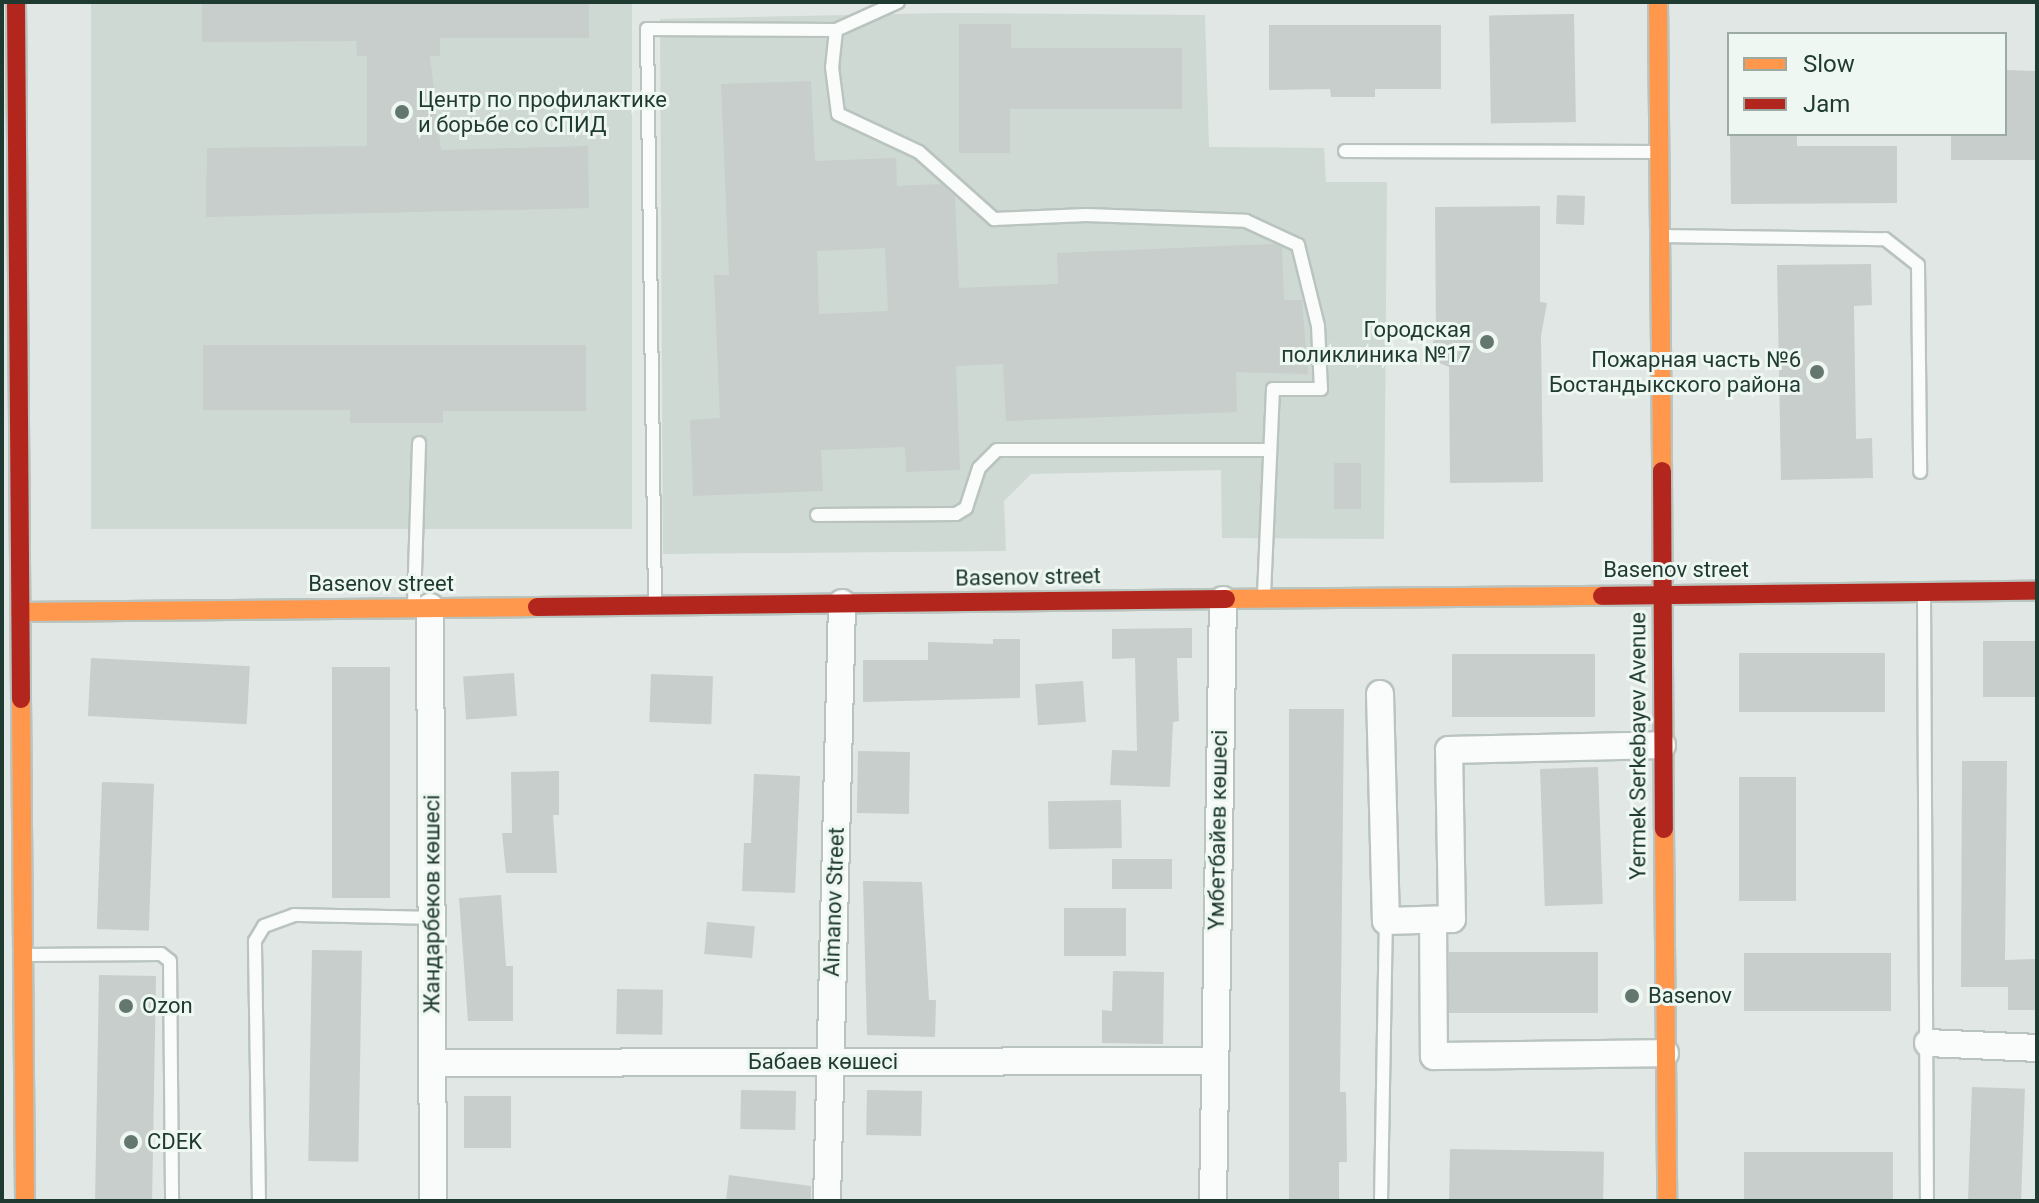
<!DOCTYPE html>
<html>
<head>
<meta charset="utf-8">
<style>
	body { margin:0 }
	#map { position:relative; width:2039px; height:1203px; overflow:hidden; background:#e1e7e4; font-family:Roboto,sans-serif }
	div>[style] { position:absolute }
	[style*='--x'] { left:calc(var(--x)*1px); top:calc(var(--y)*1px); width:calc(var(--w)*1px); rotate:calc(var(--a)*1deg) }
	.built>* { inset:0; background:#ced9d3; transform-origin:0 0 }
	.building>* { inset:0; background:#c8cecb; transform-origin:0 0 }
	.roads { filter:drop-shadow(2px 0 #bac4bf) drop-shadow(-2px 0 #bac4bf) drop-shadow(0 2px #bac4bf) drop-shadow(0 -2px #bac4bf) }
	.lane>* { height:12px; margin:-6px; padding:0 6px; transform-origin:6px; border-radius:6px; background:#fafbfb }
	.street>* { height:26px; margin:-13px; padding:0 13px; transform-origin:13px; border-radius:13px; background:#fafbfb }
	.slow>* { height:18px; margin:-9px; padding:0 9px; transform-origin:9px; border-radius:9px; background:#ff974d }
	.jam>* { height:18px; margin:-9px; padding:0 9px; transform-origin:9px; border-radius:9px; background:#b3261e }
	.dots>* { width:22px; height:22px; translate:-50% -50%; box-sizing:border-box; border:4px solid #eef7f2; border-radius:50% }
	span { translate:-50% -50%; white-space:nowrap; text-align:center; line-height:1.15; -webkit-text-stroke:6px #eef7f2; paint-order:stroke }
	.poi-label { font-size:22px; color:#1f3a30 }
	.left { translate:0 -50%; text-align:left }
	.right { translate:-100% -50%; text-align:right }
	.street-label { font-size:22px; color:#1f3a30 }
	.frame { position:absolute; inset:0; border:4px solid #1f3a30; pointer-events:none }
	.legend { position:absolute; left:1727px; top:32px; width:280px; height:104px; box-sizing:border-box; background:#eef7f2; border:2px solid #9baba4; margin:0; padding:10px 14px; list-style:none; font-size:24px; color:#1f3a30 }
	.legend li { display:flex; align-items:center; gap:16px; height:40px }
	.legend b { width:40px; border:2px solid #9baba4 }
</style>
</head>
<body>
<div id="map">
	<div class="built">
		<i style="left:91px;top:2px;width:541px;height:527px"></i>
		<i style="clip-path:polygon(945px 13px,1205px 15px,1209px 147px,1324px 148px,1326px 182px,1387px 182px,1384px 539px,1222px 538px,1221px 470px,1031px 474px,1004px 501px,1006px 551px,663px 554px,660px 19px)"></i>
	</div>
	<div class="building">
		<i style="clip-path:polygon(202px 2px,589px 2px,589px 38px,440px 38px,440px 56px,430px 56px,441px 150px,588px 146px,589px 208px,206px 217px,207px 148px,367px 146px,367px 56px,357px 56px,356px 41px,202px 42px)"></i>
		<i style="left:1574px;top:14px;width:108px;height:85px;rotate:89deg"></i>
		<i style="clip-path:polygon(959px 24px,1011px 24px,1011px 48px,1182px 48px,1182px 109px,1010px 109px,1010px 153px,959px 153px)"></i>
		<i style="clip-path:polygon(1269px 25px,1441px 25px,1441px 89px,1375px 89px,1375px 97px,1331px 97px,1330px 89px,1269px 90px)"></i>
		<i style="clip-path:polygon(2005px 70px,2037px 71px,2037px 160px,1951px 160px,1951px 134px,2005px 134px)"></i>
		<i style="clip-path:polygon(evenodd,811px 81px,815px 161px,896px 158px,897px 186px,941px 184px,955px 197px,959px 288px,1058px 284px,1057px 253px,1275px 244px,1282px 247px,1284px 300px,1302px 300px,1308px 374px,1236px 372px,1237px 412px,1006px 421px,1003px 364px,956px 366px,960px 470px,906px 472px,905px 447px,821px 450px,823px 491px,693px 496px,690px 420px,720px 418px,714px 275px,729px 275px,721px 84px,811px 81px,885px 248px,888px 311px,819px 314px,817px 251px,885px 248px)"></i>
		<i style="clip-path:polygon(1730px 134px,1797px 134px,1797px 146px,1897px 146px,1897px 203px,1731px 204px)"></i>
		<i style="left:1557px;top:195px;width:28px;height:29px;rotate:2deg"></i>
		<i style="clip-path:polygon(1540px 206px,1540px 302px,1547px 303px,1541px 336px,1543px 482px,1450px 483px,1449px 367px,1437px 362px,1430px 348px,1436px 336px,1435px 207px)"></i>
		<i style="clip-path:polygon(1871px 264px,1872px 305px,1854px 306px,1856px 439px,1872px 438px,1873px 478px,1781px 480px,1777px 265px)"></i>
		<i style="clip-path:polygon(203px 345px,586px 345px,586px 411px,443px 411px,443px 423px,350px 423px,350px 410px,203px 410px)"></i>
		<i style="left:1334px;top:463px;width:27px;height:46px"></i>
		<i style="clip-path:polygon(1192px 628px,1192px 658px,1177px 658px,1179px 721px,1173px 722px,1170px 787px,1110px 785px,1112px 750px,1137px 751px,1135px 658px,1112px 659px,1112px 629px)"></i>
		<i style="clip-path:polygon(993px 639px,1020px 639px,1020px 698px,863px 702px,863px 660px,928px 660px,928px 642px,993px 644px)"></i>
		<i style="left:1983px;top:641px;width:54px;height:56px"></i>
		<i style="left:1885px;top:653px;width:59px;height:146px;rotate:90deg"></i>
		<i style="left:1595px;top:654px;width:63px;height:143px;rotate:90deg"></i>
		<i style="left:91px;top:658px;width:159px;height:58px;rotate:3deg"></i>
		<i style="left:390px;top:667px;width:231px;height:58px;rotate:90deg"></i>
		<i style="left:514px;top:673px;width:43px;height:51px;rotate:86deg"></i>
		<i style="left:651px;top:674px;width:62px;height:48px;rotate:2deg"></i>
		<i style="left:1083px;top:681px;width:41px;height:48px;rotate:86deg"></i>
		<i style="clip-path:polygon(1289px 709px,1344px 709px,1340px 1092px,1346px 1092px,1347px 1162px,1339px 1162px,1339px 1201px,1289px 1201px)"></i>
		<i style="left:858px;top:751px;width:52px;height:62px;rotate:1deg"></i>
		<i style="clip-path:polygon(1962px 761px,2007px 761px,2005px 960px,2037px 959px,2037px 1010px,2008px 1010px,2008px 987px,1961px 987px)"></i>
		<i style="left:1598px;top:767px;width:137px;height:58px;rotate:88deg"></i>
		<i style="clip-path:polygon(559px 771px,559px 815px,553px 815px,557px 873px,506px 873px,502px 833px,512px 833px,511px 772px)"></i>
		<i style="clip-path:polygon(754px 774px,800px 776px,795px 893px,742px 891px,744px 843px,751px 843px)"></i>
		<i style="left:1739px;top:777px;width:57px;height:124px"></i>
		<i style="left:102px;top:782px;width:52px;height:147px;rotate:2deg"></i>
		<i style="left:1121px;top:800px;width:48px;height:73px;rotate:89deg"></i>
		<i style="left:1172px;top:859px;width:30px;height:60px;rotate:90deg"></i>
		<i style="clip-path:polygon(863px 881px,922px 882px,929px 1000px,936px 1000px,935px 1037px,867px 1035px)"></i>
		<i style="clip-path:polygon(501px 895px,506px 966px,513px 966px,513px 1021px,468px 1021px,459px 898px)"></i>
		<i style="left:1064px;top:908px;width:62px;height:48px"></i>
		<i style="left:707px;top:922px;width:48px;height:32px;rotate:5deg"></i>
		<i style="left:312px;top:950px;width:50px;height:211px;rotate:1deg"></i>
		<i style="left:1449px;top:952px;width:149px;height:61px"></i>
		<i style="left:1744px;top:953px;width:147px;height:58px"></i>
		<i style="clip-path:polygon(1113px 971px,1164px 972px,1163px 1044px,1102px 1043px,1102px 1010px,1112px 1011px)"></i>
		<i style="left:99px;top:975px;width:57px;height:226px;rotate:1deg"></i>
		<i style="left:617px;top:989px;width:46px;height:45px;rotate:1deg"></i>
		<i style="left:1972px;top:1087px;width:53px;height:114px;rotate:2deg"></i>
		<i style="left:741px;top:1090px;width:55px;height:39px;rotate:1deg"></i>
		<i style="left:867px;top:1090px;width:55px;height:45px;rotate:1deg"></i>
		<i style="left:464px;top:1096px;width:47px;height:52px"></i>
		<i style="left:1450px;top:1149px;width:154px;height:52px;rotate:1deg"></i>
		<i style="left:1744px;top:1152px;width:149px;height:49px"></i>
		<i style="clip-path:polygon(729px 1175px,811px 1186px,811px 1201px,726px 1201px)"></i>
	</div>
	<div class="roads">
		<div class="lane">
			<i style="--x:836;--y:30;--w:37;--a:96"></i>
			<i style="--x:832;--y:67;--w:47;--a:82.7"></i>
			<i style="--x:838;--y:114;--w:89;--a:25.1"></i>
			<i style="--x:919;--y:152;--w:101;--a:41.8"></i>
			<i style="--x:994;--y:219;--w:92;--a:-2.5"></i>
			<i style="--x:1086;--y:215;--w:160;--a:2.1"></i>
			<i style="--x:1246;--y:221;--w:57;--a:24.8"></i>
			<i style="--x:1298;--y:245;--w:83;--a:76.1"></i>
			<i style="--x:1318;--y:326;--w:63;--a:87.3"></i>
			<i style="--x:1321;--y:389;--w:48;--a:180"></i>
			<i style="--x:1273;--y:389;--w:208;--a:92.5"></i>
			<i style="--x:1345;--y:151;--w:310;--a:0.2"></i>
			<i style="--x:1661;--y:236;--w:224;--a:0.8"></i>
			<i style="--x:1885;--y:239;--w:42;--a:38.2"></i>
			<i style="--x:1918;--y:265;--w:207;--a:89.4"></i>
			<i style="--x:817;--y:515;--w:139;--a:-0.4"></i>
			<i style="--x:956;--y:514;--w:12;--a:-31"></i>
			<i style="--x:966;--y:508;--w:42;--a:-72"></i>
			<i style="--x:979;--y:468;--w:25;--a:-45"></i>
			<i style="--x:997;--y:450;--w:272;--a:0"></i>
			<i style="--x:1924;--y:595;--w:606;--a:89.72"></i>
			<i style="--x:655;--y:602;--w:573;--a:-90.8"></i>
			<i style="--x:647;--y:29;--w:189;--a:0.3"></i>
			<i style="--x:836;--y:30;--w:68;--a:-24.3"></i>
			<i style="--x:414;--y:604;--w:161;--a:-88.2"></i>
			<i style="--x:25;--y:955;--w:136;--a:-0.4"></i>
			<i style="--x:161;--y:954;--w:11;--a:38"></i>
			<i style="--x:170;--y:961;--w:240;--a:89.5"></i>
			<i style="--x:259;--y:1201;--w:260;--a:-90.9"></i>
			<i style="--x:255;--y:941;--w:17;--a:-59"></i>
			<i style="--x:264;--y:926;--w:32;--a:-20"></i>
			<i style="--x:294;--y:915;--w:138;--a:1.2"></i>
			<i style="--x:1381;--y:1201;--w:280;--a:-89"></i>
		</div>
		<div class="street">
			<i style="--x:430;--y:607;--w:594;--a:89.71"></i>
			<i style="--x:1380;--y:694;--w:227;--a:88.5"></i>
			<i style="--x:1386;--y:921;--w:66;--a:-1.7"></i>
			<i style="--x:1452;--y:919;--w:169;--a:-91"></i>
			<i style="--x:1449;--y:750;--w:213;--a:-1.3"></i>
			<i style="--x:1433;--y:920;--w:136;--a:89.6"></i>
			<i style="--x:1434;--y:1056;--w:231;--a:-0.7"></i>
			<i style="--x:1928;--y:1043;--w:109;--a:2.6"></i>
			<i style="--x:433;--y:1063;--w:779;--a:-0.15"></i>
			<i style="--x:827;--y:1201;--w:598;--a:-88.56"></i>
			<i style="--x:1213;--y:1201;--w:601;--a:-89.05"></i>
		</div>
		<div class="slow">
			<i style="--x:1658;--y:2;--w:469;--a:89.5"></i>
			<i style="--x:1226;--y:599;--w:376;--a:-0.5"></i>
			<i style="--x:20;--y:612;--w:517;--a:-0.55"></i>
			<i style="--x:21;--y:699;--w:502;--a:89.54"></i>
			<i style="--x:1664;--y:829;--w:372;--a:89.5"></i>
		</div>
		<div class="jam">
			<i style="--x:16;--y:2;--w:697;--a:89.59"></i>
			<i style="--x:1662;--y:471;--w:358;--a:89.7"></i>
			<i style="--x:1602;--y:596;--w:435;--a:-0.7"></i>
			<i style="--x:537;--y:607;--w:689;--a:-0.67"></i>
		</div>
	</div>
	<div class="dots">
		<i style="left:402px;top:112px;background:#63776f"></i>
		<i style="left:1487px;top:342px;background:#63776f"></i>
		<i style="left:1817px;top:372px;background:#63776f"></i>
		<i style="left:1632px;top:996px;background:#63776f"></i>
		<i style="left:126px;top:1006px;background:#63776f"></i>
		<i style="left:131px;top:1142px;background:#63776f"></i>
	</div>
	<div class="poi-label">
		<span class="left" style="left:418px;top:112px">Центр по профилактике<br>и борьбе со СПИД</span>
		<span class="right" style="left:1471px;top:342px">Городская<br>поликлиника №17</span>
		<span class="right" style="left:1801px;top:372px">Пожарная часть №6<br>Бостандыкского района</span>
		<span class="left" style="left:1648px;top:996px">Basenov</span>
		<span class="left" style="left:142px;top:1006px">Ozon</span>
		<span class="left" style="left:147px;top:1142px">CDEK</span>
	</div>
	<div class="street-label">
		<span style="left:1676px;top:570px">Basenov street</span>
		<span style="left:1028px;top:577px;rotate:-1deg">Basenov street</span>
		<span style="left:381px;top:584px">Basenov street</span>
		<span style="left:1638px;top:746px;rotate:-90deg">Yermek Serkebayev Avenue</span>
		<span style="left:1218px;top:830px;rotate:-89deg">Үмбетбайев көшесі</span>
		<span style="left:834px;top:902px;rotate:-88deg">Aimanov Street</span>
		<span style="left:432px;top:904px;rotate:-90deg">Жандарбеков көшесі</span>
		<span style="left:823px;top:1062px">Бабаев көшесі</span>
	</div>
	<div class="frame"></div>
	<ul class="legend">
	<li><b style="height:10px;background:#ff974d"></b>Slow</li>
	<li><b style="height:10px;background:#b3261e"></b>Jam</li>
	</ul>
</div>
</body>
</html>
